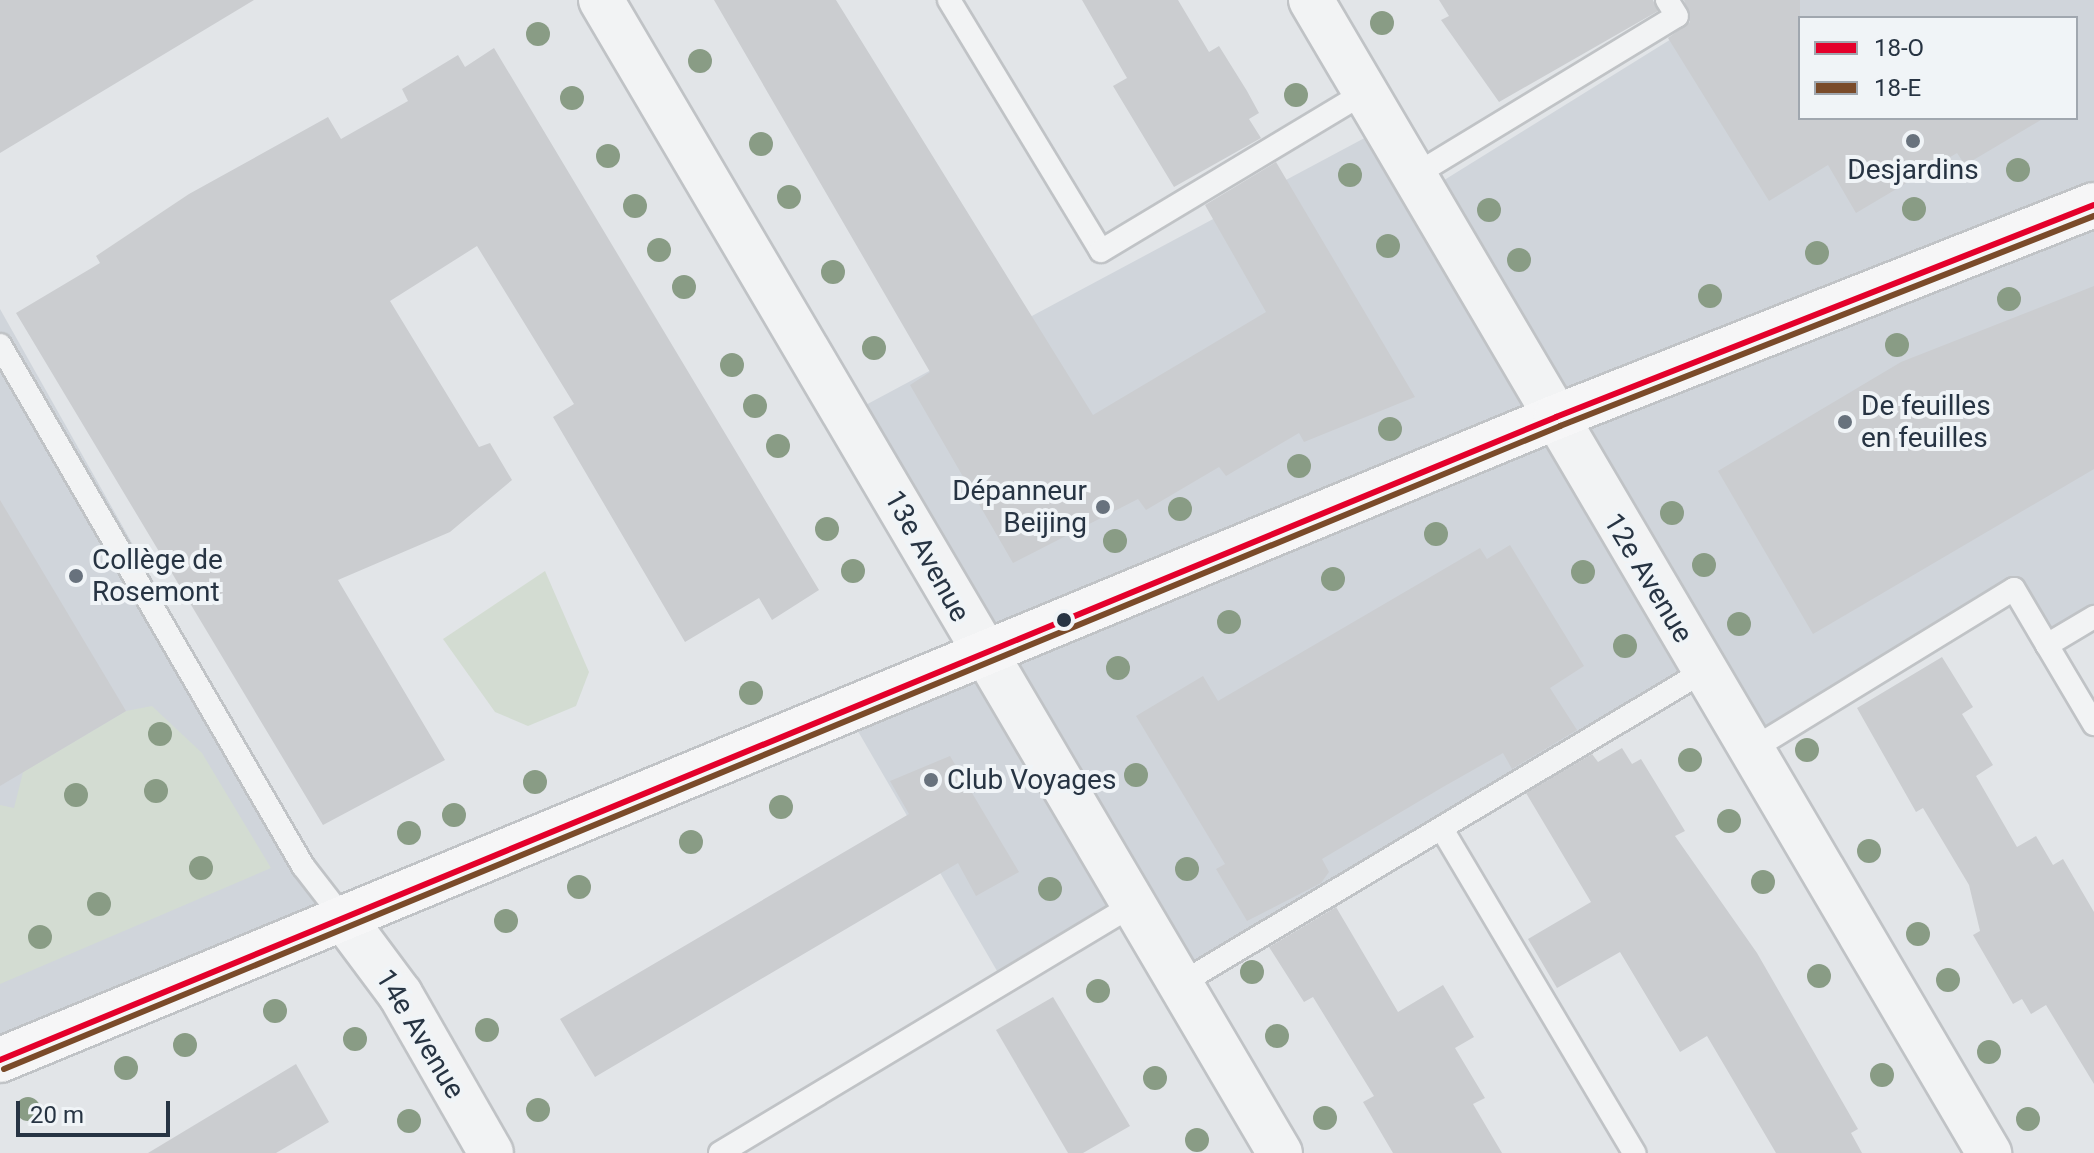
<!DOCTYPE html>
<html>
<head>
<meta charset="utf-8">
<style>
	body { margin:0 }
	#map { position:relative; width:2094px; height:1153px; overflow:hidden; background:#e2e5e8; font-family:Roboto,sans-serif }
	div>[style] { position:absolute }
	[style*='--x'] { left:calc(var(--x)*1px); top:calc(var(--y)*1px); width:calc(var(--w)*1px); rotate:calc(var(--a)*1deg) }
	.built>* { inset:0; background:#d0d5db }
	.green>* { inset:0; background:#d3dcd2 }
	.building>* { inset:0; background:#cbcdd0 }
	.roads { filter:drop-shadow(2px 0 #c0c3c6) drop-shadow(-2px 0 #c0c3c6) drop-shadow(0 2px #c0c3c6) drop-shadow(0 -2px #c0c3c6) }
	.lane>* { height:22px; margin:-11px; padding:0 11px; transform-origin:11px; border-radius:11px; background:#f2f3f4 }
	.street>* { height:44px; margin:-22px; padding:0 22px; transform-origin:22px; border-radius:22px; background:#f2f3f4 }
	.secondary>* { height:44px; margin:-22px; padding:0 22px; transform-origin:22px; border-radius:22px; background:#f6f6f7 }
	.bus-1>* { height:6px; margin:-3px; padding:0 3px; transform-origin:3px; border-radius:3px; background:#e4002b }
	.bus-2>* { height:6px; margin:-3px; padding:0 3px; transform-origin:3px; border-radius:3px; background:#7a4b2a }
	.trees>* { width:24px; height:24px; margin:-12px; border-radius:50%; background:#899c85 }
	.dots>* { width:22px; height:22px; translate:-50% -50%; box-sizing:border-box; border:4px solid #f0f4f7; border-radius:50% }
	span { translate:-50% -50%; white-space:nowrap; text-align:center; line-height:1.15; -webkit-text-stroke:8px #f0f4f7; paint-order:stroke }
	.poi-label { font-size:28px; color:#273443 }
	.left { translate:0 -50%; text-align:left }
	.right { translate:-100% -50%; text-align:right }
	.street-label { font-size:28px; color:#273443 }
	.legend { position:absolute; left:1798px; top:16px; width:280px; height:104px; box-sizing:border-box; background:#f0f4f7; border:2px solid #a0a7af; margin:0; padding:10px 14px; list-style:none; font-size:24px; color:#273443 }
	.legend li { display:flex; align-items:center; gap:16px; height:40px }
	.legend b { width:40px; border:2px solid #a0a7af }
	.scale { position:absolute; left:16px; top:1101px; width:154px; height:36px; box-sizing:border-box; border:4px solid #273443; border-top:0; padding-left:10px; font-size:24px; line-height:28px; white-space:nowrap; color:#273443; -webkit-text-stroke:6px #f0f4f7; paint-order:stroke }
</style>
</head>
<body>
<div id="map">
	<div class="built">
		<i style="clip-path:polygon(evenodd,1734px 0,2094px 0,2094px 617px,2047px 645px,2015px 590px,1751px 750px,1704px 671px,1180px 984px,1132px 905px,1004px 983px,848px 714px,984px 658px,847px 415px,1387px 126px,1433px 187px,1734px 0,1800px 18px,2076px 18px,2076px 118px,1800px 118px,1800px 18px)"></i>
		<i style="clip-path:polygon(0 309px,344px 919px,0 1060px)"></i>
	</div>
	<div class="green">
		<i style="clip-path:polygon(545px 571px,589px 672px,576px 706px,528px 726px,495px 712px,443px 639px)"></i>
		<i style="clip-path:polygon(152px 706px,202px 753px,271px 868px,0 984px,0 805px,14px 808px,23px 772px,126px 711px)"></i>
	</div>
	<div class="building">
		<i style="clip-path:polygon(0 0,254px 0,0 153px)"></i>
		<i style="clip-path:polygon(714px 0,836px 0,1093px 415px,1266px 312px,1205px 205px,1276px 162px,1415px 397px,1304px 442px,1299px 433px,1226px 476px,1219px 467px,1146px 510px,1138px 499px,1013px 563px,910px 385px,930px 372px)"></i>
		<i style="clip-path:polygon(1082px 0,1178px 0,1209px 52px,1219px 46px,1247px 91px,1259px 113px,1249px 119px,1261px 138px,1174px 187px,1113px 86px,1127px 78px)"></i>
		<i style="clip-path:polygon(1439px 0,1653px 0,1658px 11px,1499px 102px,1441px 20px,1449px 16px)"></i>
		<i style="clip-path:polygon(1684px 0,1800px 0,1800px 118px,2044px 118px,1965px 165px,1957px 153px,1856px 213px,1828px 165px,1769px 201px,1668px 38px,1690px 22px)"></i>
		<i style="clip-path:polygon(494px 48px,819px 590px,772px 620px,759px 598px,685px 642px,553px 417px,574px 404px,477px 246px,390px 301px,479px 447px,490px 443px,512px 480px,450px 532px,338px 580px,445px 760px,323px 825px,16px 313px,100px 263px,96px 256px,189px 194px,328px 117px,341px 139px,408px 101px,402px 89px,458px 55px,465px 67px)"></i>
		<i style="clip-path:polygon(2094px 286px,2094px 469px,1813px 634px,1718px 471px,1901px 362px)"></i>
		<i style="clip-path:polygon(0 500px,126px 711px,0 786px)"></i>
		<i style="clip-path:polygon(1510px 545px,1584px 666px,1550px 688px,1577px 730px,1512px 769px,1503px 753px,1443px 787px,1322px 859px,1329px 872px,1321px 883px,1247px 921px,1216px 869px,1225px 864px,1136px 716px,1203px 676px,1218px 701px,1480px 548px,1487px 559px)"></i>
		<i style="clip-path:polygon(1942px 657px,1973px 707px,1962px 714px,1993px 765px,1976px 776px,2017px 847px,2036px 836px,2053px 865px,2063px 859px,2094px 912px,2094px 1084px,2046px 1005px,2031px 1014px,2022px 999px,2013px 1004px,1973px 935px,1980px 931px,1969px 885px,1923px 808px,1916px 812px,1857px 708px)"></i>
		<i style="clip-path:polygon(1622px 748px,1632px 764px,1641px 759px,1685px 831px,1675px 836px,1757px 953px,1858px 1129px,1851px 1133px,1862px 1153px,1776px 1153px,1707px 1036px,1680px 1052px,1620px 952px,1557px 988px,1528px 939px,1591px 902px,1526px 793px,1592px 754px,1598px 762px)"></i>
		<i style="clip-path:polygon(950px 756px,1019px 872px,976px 896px,958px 863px,595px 1077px,560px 1019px,909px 814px,890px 781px)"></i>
		<i style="clip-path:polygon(1336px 907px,1398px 1012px,1443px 985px,1474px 1037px,1455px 1048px,1485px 1098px,1473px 1104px,1502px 1153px,1393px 1153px,1363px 1102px,1374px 1096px,1313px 997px,1304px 1002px,1269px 947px)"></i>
		<i style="clip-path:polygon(1053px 997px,1130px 1126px,1083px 1153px,1068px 1153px,996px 1030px)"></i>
		<i style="clip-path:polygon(296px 1064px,329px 1122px,276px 1153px,148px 1153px)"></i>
	</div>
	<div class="roads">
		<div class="lane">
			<i style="--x:949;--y:0;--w:293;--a:58.8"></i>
			<i style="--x:1101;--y:251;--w:309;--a:-31"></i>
			<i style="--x:1415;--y:175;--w:306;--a:-31.3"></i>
			<i style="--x:1677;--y:16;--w:19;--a:-122"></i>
			<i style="--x:0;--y:345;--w:603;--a:59.82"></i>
			<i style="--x:303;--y:866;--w:67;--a:52.3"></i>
			<i style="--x:2047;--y:645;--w:92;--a:59.3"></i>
			<i style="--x:1751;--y:750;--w:308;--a:-31.5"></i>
			<i style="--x:2014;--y:589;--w:65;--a:59.5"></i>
			<i style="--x:2047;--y:645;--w:55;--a:-30.8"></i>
			<i style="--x:1442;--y:829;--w:377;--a:59.3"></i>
			<i style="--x:1180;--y:984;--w:610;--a:-30.85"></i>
			<i style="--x:720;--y:1153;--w:481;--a:-31"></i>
		</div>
		<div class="street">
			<i style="--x:601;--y:0;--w:1338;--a:59.51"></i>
			<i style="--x:1311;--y:0;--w:1338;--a:59.54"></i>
			<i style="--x:344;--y:919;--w:94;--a:53.3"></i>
			<i style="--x:400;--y:994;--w:183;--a:60.2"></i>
		</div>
		<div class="secondary">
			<i style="--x:0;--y:1060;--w:1684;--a:-22.45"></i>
			<i style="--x:1556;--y:417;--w:578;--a:-21.51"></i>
		</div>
	</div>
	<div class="bus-1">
		<i style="--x:0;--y:1060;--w:1684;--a:-22.45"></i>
		<i style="--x:1556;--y:417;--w:578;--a:-21.51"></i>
	</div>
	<div class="bus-2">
		<i style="--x:4;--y:1069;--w:1684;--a:-22.45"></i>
		<i style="--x:1560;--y:426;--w:574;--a:-21.47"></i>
	</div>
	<div class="trees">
		<i style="left:1382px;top:23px"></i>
		<i style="left:538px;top:34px"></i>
		<i style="left:700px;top:61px"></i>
		<i style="left:1296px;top:95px"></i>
		<i style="left:572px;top:98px"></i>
		<i style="left:761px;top:144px"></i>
		<i style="left:608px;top:156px"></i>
		<i style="left:2018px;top:170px"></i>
		<i style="left:1350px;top:175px"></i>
		<i style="left:789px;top:197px"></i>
		<i style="left:635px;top:206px"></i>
		<i style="left:1914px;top:209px"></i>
		<i style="left:1489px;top:210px"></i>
		<i style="left:1388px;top:246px"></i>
		<i style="left:659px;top:250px"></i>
		<i style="left:1817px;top:253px"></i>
		<i style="left:1519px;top:260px"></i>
		<i style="left:833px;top:272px"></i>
		<i style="left:684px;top:287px"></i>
		<i style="left:1710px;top:296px"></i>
		<i style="left:2009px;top:299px"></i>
		<i style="left:1897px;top:345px"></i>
		<i style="left:874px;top:348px"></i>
		<i style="left:732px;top:365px"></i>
		<i style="left:755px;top:406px"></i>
		<i style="left:1390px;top:429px"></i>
		<i style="left:778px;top:446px"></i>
		<i style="left:1299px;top:466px"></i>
		<i style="left:1180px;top:509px"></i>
		<i style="left:1672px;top:513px"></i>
		<i style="left:827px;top:529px"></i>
		<i style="left:1436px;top:534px"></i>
		<i style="left:1115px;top:541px"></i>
		<i style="left:1704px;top:565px"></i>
		<i style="left:853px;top:571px"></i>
		<i style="left:1583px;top:572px"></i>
		<i style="left:1333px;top:579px"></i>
		<i style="left:1229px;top:622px"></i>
		<i style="left:1739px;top:624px"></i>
		<i style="left:1625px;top:646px"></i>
		<i style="left:1118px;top:668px"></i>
		<i style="left:751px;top:693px"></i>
		<i style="left:160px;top:734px"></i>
		<i style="left:1807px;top:750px"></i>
		<i style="left:1690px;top:760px"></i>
		<i style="left:1136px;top:775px"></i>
		<i style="left:535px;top:782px"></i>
		<i style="left:156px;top:791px"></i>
		<i style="left:76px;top:795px"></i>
		<i style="left:781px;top:807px"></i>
		<i style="left:454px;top:815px"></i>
		<i style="left:1729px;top:821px"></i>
		<i style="left:409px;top:833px"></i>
		<i style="left:691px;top:842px"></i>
		<i style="left:1869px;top:851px"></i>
		<i style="left:201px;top:868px"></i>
		<i style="left:1187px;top:869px"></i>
		<i style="left:1763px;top:882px"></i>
		<i style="left:579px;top:887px"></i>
		<i style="left:1050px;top:889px"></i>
		<i style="left:99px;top:904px"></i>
		<i style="left:506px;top:921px"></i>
		<i style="left:1918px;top:934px"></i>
		<i style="left:40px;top:937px"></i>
		<i style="left:1252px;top:972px"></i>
		<i style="left:1819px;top:976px"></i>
		<i style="left:1948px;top:980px"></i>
		<i style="left:1098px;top:991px"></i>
		<i style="left:275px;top:1011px"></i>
		<i style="left:487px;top:1030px"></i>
		<i style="left:1277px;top:1036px"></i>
		<i style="left:355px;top:1039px"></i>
		<i style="left:185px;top:1045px"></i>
		<i style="left:1989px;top:1052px"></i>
		<i style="left:126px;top:1068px"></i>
		<i style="left:1882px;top:1075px"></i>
		<i style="left:1155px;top:1078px"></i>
		<i style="left:28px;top:1109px"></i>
		<i style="left:538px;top:1110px"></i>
		<i style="left:1325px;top:1118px"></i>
		<i style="left:2028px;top:1119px"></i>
		<i style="left:409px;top:1121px"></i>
		<i style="left:1197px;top:1140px"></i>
	</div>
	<div class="dots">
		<i style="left:1913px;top:141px;background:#68727d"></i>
		<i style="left:1845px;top:422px;background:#68727d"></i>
		<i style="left:1103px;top:507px;background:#68727d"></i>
		<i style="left:76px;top:576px;background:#68727d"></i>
		<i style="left:1064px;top:620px;background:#273443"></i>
		<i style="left:931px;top:780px;background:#68727d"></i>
	</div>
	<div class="poi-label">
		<span style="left:1913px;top:170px">Desjardins</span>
		<span class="left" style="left:1861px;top:422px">De feuilles<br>en feuilles</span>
		<span class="right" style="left:1087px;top:507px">Dépanneur<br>Beijing</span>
		<span class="left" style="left:92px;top:576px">Collège de<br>Rosemont</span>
		<span class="left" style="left:947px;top:780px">Club Voyages</span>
	</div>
	<div class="street-label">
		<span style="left:927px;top:556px;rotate:61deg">13e Avenue</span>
		<span style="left:1648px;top:578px;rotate:59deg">12e Avenue</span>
		<span style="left:420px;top:1034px;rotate:59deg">14e Avenue</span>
	</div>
	<ul class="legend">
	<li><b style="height:10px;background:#e4002b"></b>18-O</li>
	<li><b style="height:10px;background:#7a4b2a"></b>18-E</li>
	</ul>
	<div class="scale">20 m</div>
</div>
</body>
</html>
